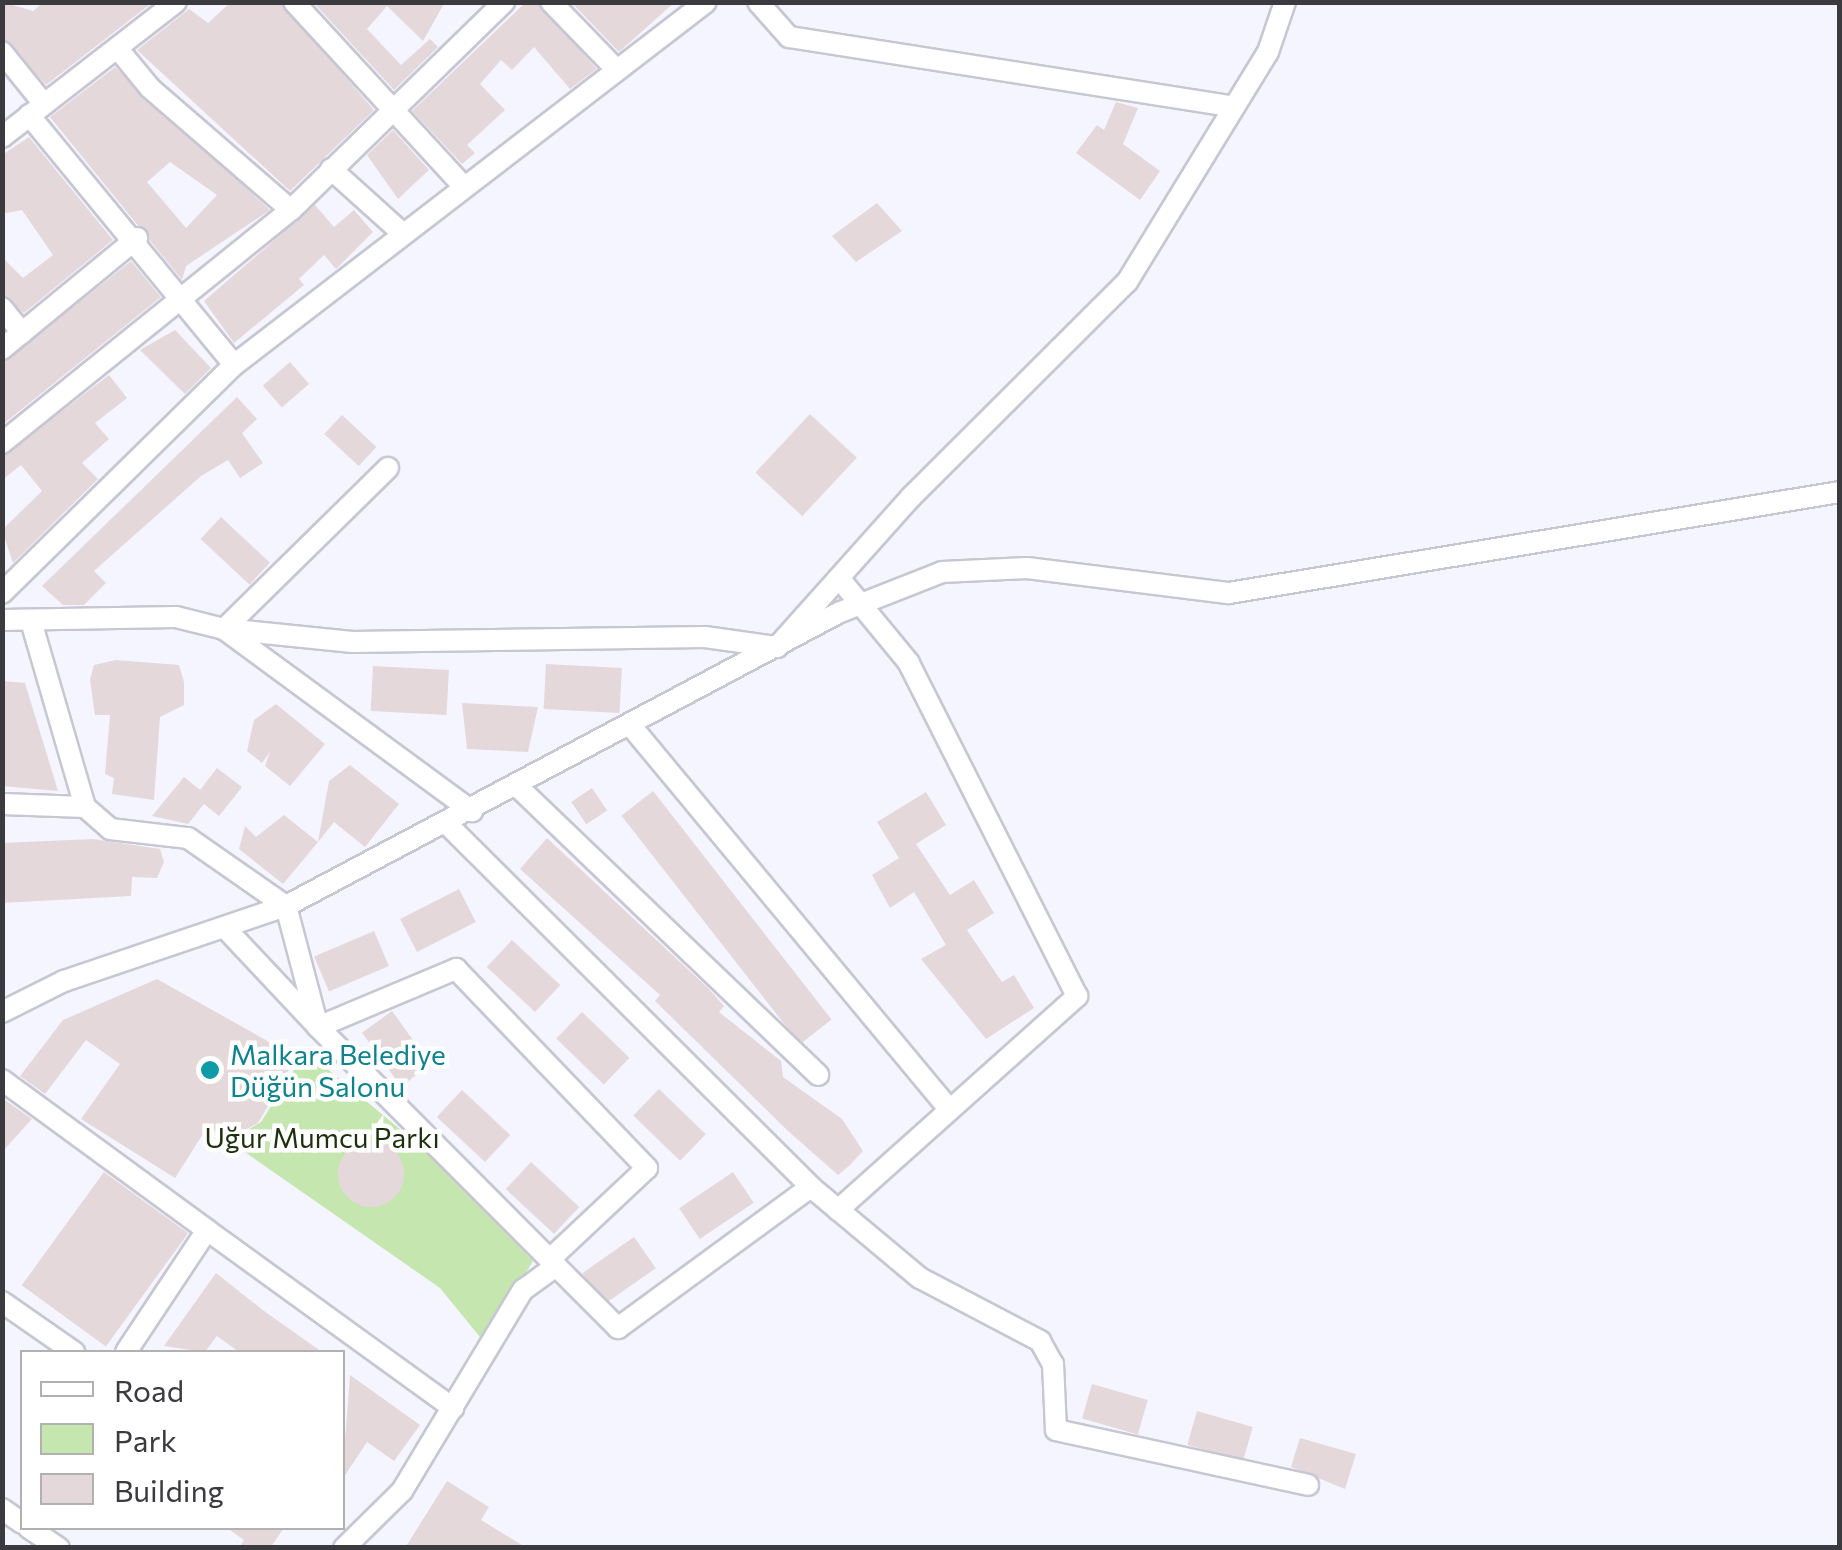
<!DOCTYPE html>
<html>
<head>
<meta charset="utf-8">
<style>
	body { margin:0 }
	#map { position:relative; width:1842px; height:1550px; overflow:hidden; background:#f4f5fe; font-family:Commissioner,sans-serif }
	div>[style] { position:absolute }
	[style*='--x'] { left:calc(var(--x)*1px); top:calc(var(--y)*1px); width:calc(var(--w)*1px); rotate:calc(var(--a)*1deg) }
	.green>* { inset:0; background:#c5e7af }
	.building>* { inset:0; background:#e5d8db; transform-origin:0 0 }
	.round { border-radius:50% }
	.roads { filter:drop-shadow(2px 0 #c6c7d2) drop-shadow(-2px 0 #c6c7d2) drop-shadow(0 2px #c6c7d2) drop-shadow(0 -2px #c6c7d2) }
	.street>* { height:20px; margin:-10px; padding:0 10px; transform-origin:10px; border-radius:10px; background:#fff }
	.dots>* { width:28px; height:28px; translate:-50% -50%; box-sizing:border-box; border:5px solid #fff; border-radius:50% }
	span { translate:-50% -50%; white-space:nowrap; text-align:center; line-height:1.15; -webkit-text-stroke:9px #fff; paint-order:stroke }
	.culture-label { font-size:28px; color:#0d838f }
	.left { translate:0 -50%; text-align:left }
	.park-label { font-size:28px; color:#1d300e }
	.frame { position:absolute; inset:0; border:5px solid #3b3b3f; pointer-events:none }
	.legend { position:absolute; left:20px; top:1350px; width:325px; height:180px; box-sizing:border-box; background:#fff; border:2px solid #b1b1b2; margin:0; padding:12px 18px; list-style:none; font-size:30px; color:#3b3b3f }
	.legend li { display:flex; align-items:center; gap:20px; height:50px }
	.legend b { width:50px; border:2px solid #b1b1b2 }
</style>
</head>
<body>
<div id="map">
	<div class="green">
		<i style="clip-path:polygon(306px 1051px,419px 1145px,533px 1261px,484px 1342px,440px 1288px,229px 1141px,261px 1122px)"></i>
	</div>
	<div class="building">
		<i style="clip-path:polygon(2px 2px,33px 11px,44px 2px,153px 2px,46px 85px,2px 39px)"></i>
		<i style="clip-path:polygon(231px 2px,281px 2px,374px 110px,290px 191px,137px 50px,189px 9px,208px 23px)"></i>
		<i style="clip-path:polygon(313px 2px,445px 2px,423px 41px,387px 6px,367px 29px,401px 65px,430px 39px,438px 47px,394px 90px)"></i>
		<i style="clip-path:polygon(526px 2px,538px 2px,597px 69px,570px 89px,534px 47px,512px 70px,501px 60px,480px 84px,505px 110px,467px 145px,475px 153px,462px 164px,412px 111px)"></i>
		<i style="clip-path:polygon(571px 2px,675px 2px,619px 52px)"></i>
		<i style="clip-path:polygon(evenodd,115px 67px,270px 210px,186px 266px,182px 280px,50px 117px,115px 67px,170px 162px,217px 195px,186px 228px,147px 182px,170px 162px)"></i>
		<i style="clip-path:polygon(1116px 102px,1138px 108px,1123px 144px,1160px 171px,1140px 200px,1076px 153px,1097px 125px,1104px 130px)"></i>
		<i style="clip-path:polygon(393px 130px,429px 170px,398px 199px,367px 155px)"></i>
		<i style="clip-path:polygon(29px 137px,113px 240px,24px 313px,2px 295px,2px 257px,23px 278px,53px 255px,22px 210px,2px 214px,2px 155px)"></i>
		<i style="clip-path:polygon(877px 203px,902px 231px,856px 262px,832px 236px)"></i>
		<i style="clip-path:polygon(315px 205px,334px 227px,354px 210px,373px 232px,336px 269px,324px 255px,299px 279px,304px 285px,234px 343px,204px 301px)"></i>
		<i style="clip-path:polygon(131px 261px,161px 297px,2px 425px,2px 363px)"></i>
		<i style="clip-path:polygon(175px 330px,211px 368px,185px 394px,140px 350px)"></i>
		<i style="left:290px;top:362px;width:29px;height:36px;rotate:49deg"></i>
		<i style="clip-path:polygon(109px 375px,127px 398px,95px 423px,109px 439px,82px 463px,98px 479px,13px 563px,2px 530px,42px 491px,21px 465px,2px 480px,2px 457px)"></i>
		<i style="clip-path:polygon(237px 397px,257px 419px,242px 433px,263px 463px,240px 478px,228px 460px,201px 476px,94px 571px,106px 583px,84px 605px,63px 605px,42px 586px)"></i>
		<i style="left:810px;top:414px;width:64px;height:80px;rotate:43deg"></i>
		<i style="left:342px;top:415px;width:47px;height:26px;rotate:43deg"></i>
		<i style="left:221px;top:517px;width:67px;height:30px;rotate:43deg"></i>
		<i style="clip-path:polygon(116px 660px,179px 665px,184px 682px,184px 705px,160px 717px,154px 800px,112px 794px,114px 778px,105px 774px,110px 715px,95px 715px,90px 680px,94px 665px)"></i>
		<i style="left:546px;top:664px;width:76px;height:45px;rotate:3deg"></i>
		<i style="left:373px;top:666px;width:76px;height:45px;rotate:3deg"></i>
		<i style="clip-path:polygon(2px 681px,25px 683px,58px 791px,2px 786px)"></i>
		<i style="clip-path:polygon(462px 703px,538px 707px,528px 752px,467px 749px)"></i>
		<i style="clip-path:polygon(276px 704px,325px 744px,290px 786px,265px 766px,270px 752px,262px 763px,247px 751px,254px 720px)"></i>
		<i style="clip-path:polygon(350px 765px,399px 804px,365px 847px,334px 822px,318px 842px,329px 781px)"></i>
		<i style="clip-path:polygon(217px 768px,242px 787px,219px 816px,204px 804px,188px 824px,152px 816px,184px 777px,200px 790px)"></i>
		<i style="left:592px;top:788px;width:27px;height:25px;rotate:56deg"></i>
		<i style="left:653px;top:791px;width:290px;height:40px;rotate:52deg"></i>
		<i style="clip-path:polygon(926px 792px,946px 825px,916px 844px,950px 895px,974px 880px,994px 913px,967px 930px,1002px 982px,1014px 975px,1034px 1008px,986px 1039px,921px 959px,946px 945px,914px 892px,890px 908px,872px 875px,899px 858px,877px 822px)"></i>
		<i style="clip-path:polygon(284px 815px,318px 842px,283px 884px,239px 849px,245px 826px,256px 837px)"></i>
		<i style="clip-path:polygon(547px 838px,709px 989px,724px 1006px,719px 1012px,781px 1061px,783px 1077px,842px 1119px,863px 1151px,849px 1166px,838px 1175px,788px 1131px,655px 1001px,660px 995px,520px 869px)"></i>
		<i style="clip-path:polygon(93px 839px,160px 849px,164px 862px,157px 878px,132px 877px,131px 896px,2px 903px,2px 843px)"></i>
		<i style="left:459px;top:889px;width:37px;height:66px;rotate:63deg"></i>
		<i style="left:374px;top:931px;width:38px;height:65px;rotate:67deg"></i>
		<i style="left:512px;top:940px;width:66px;height:37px;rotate:43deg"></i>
		<i style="clip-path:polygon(157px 979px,296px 1057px,258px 1123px,227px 1140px,208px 1126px,175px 1178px,81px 1119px,120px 1064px,86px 1040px,45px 1094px,20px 1076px,63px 1020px)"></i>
		<i style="left:392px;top:1011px;width:66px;height:37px;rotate:54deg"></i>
		<i style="left:582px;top:1012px;width:66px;height:37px;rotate:44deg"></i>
		<i style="left:659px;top:1089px;width:65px;height:37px;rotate:44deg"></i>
		<i style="left:462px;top:1090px;width:66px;height:37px;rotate:43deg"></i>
		<i style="clip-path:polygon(2px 1098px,32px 1119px,2px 1152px)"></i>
		<i class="round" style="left:338px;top:1141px;width:66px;height:66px"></i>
		<i style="left:531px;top:1162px;width:66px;height:37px;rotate:43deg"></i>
		<i style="left:104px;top:1172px;width:104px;height:140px;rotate:36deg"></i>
		<i style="left:733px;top:1172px;width:37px;height:65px;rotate:56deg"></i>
		<i style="left:634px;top:1237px;width:38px;height:63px;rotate:55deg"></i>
		<i style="clip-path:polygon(216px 1273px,264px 1311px,322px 1352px,239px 1352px,217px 1336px,205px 1352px,164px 1346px)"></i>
		<i style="clip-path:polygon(350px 1375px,420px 1425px,394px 1461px,367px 1442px,342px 1480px)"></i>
		<i style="left:1092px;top:1384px;width:58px;height:36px;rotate:16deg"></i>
		<i style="left:1197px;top:1411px;width:58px;height:35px;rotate:16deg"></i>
		<i style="clip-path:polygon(1300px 1438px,1356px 1454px,1345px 1489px,1291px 1467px)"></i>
		<i style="clip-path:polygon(447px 1481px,489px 1507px,481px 1520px,527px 1548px,405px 1548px)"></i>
		<i style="clip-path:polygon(227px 1528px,284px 1528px,270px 1548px,239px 1548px,244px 1540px)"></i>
	</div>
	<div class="roads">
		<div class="street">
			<i style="--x:294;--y:2;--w:248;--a:47.4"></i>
			<i style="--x:551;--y:2;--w:95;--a:45.9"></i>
			<i style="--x:758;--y:2;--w:47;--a:48.5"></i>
			<i style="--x:789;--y:37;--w:448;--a:8.9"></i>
			<i style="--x:118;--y:49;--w:50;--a:50.6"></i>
			<i style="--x:150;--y:88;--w:186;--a:40.9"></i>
			<i style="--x:2;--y:52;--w:67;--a:51.1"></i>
			<i style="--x:29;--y:115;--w:323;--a:50.6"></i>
			<i style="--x:2;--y:137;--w:220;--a:-37.8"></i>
			<i style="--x:331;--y:169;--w:94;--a:42"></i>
			<i style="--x:2;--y:308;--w:32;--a:51"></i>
			<i style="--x:2;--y:349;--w:175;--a:-39.4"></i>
			<i style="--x:2;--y:443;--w:371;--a:-38.9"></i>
			<i style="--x:291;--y:210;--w:298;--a:-44.3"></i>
			<i style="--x:2;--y:593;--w:325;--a:-44.5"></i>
			<i style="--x:234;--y:365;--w:595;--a:-37.56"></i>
			<i style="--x:2;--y:620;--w:174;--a:-1"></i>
			<i style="--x:176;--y:617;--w:49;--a:14"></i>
			<i style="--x:224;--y:629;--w:308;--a:36.3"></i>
			<i style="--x:31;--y:621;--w:194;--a:73.8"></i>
			<i style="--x:85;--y:807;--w:33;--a:41"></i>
			<i style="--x:110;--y:829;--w:79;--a:6.6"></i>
			<i style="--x:188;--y:838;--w:119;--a:34.8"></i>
			<i style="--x:286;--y:906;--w:125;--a:75.2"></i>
			<i style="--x:318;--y:1027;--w:337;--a:45.1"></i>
			<i style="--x:224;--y:629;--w:129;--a:5.8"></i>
			<i style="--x:352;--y:642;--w:353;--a:-0.8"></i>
			<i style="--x:705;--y:637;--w:73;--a:7.9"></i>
			<i style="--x:777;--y:647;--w:201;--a:-48.2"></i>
			<i style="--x:911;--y:497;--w:305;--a:-44.9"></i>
			<i style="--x:1127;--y:282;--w:270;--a:-58.5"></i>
			<i style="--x:1268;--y:52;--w:53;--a:-71.2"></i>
			<i style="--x:224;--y:629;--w:230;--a:-44.5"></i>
			<i style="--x:631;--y:726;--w:499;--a:50.3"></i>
			<i style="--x:518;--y:787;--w:416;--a:43.8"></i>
			<i style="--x:2;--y:804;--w:83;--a:2.1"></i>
			<i style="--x:447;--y:824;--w:514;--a:44.92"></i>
			<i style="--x:811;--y:1187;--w:142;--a:39.9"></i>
			<i style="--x:920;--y:1278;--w:136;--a:27.7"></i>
			<i style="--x:1040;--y:1341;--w:26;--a:61"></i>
			<i style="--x:1053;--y:1364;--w:66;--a:87.4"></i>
			<i style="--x:1056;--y:1430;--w:258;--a:12.3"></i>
			<i style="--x:227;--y:930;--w:133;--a:46.8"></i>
			<i style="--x:318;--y:1027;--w:150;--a:-22.8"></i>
			<i style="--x:456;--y:969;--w:276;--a:46.2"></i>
			<i style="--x:647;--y:1168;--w:134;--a:136.8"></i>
			<i style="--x:2;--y:1012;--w:69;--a:-26.6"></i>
			<i style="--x:64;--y:981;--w:234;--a:-18.7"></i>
			<i style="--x:286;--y:906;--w:625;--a:-27.96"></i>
			<i style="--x:838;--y:613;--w:112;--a:-21.5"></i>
			<i style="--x:942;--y:572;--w:85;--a:-2.7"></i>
			<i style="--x:1027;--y:568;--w:204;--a:7.1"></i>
			<i style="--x:1229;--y:593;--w:619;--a:-9.39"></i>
			<i style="--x:2;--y:1080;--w:254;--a:36.2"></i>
			<i style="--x:207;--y:1230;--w:146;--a:123.6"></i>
			<i style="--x:838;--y:1210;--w:321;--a:-41.8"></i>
			<i style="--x:1077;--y:996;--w:373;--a:-116.8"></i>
			<i style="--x:909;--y:663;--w:110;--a:-129.5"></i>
			<i style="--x:207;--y:1230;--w:304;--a:35.9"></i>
			<i style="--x:2;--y:1302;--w:88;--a:34.8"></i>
			<i style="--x:2;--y:1509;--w:24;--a:35"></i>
			<i style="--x:29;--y:1528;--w:36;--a:34"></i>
			<i style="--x:344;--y:1548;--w:81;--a:-44.5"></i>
			<i style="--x:402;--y:1491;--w:235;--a:-59"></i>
			<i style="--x:523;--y:1290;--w:41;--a:-36"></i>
			<i style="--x:556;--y:1266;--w:88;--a:45"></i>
			<i style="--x:618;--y:1328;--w:239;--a:-36.2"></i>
		</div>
	</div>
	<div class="dots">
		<i style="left:210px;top:1070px;background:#0f9aa8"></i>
	</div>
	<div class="culture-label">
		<span class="left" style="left:230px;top:1070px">Malkara Belediye<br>Düğün Salonu</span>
	</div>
	<div class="park-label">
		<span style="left:322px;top:1137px">Uğur Mumcu Parkı</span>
	</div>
	<div class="frame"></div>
	<ul class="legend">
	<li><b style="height:12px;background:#fff"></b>Road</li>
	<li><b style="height:28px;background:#c5e7af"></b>Park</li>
	<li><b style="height:28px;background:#e5d8db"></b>Building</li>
	</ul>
</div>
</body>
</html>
